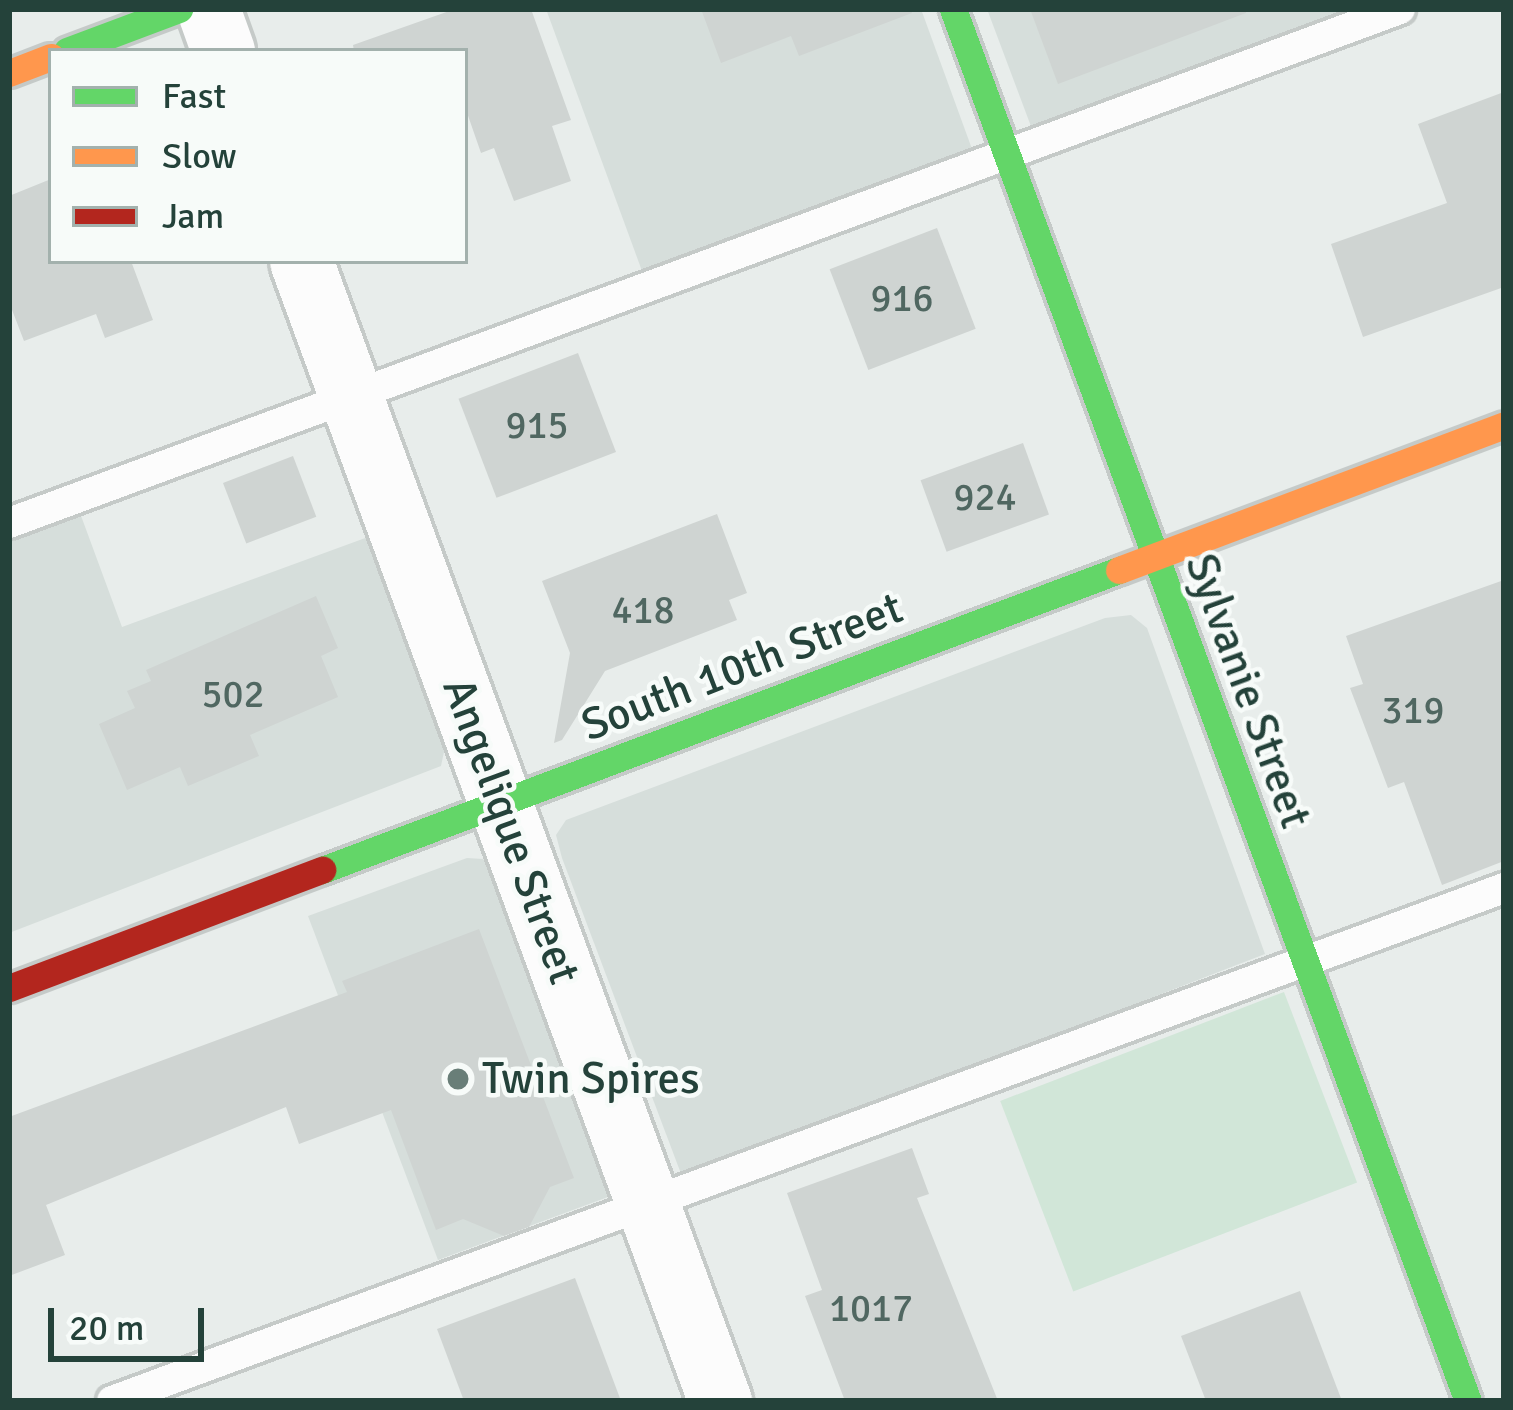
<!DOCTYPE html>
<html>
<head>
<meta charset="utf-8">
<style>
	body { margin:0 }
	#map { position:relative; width:1513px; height:1410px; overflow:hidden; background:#e8edeb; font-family:Signika,sans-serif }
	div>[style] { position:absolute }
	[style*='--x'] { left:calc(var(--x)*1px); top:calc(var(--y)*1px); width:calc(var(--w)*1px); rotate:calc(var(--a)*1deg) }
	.built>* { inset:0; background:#d6dedb }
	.green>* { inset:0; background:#d1e6d8; transform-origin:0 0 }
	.building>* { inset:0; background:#cfd4d2; transform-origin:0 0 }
	.roads { filter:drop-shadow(3px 0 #c5cac8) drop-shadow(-3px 0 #c5cac8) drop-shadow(0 3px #c5cac8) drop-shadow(0 -3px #c5cac8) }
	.lane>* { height:30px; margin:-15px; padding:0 15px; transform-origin:15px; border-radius:15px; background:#fcfcfc }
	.street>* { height:63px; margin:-31.5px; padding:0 31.5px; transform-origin:31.5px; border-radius:31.5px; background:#fcfcfc }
	.fast>* { height:27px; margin:-13.5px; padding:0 13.5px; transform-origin:13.5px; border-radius:13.5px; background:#63d668 }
	.slow>* { height:27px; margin:-13.5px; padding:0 13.5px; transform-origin:13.5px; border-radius:13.5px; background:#ff974d }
	.jam>* { height:27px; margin:-13.5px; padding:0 13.5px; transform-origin:13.5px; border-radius:13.5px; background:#b3261e }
	.dots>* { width:33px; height:33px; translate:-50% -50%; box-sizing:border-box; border:6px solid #f7fbf9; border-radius:50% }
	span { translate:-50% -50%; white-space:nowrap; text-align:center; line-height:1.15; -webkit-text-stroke:9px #f7fbf9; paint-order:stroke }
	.number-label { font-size:39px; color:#506761 }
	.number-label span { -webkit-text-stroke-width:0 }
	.street-label { font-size:45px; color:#24423a }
	.poi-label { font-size:45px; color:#24423a }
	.left { translate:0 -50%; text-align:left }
	.frame { position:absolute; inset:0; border:12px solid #24423a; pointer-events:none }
	.legend { position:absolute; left:48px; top:48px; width:420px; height:216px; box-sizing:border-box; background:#f7fbf9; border:3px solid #a3b1ad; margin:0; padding:15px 21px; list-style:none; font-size:36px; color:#24423a }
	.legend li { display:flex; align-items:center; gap:24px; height:60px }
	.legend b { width:60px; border:3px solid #a3b1ad }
	.scale { position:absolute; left:48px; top:1308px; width:156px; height:54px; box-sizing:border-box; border:6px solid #24423a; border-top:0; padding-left:15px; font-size:36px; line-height:42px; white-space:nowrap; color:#24423a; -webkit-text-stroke:9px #f7fbf9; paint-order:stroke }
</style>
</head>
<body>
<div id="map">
	<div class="built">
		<i style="clip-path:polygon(546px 9px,921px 9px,972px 149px,642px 271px)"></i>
		<i style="clip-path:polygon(987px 9px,1356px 9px,1032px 129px)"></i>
		<i style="clip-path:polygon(80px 513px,122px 627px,368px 537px,445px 747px,441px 766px,9px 933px,9px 539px)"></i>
		<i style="clip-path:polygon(1131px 615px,1147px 628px,1265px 954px,683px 1179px,562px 858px,556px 835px,566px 820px,1105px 618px)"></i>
		<i style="clip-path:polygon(467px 858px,483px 859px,495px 872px,616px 1194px,438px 1260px,308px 916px)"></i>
	</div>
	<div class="green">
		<i style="left:1284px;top:992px;width:204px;height:304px;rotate:69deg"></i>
	</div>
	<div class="building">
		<i style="clip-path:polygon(455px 9px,531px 9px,571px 120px,552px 126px,571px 181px,514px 201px,494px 148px,481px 153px,465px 107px,465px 51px,354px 51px,353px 45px)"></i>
		<i style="clip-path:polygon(701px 9px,911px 9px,912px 13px,799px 56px,791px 36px,721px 63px)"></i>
		<i style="clip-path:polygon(1030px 9px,1246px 9px,1246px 13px,1058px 84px)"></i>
		<i style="clip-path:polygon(1504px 92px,1504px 287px,1363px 337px,1331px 244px,1447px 203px,1418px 124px)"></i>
		<i style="clip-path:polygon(51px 179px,51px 261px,131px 261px,153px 320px,105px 338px,96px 314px,24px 341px,9px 302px,9px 196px)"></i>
		<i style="left:937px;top:228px;width:108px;height:115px;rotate:69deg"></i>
		<i style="left:578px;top:353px;width:106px;height:128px;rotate:69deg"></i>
		<i style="left:1023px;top:443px;width:76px;height:109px;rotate:70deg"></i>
		<i style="left:293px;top:456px;width:65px;height:75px;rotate:69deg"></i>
		<i style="clip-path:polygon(717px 514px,747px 593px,729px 600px,737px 620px,605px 671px,562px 740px,554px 743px,570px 653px,542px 581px)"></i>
		<i style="clip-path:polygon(1504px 580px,1504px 861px,1442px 885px,1404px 782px,1388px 788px,1350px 688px,1363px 684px,1346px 636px)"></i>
		<i style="clip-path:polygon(316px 596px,338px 648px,321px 656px,338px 697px,250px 735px,259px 756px,188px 786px,180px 767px,127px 790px,99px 724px,135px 708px,127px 691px,151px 681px,146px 670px)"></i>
		<i style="clip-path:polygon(479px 929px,574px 1178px,550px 1187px,529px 1227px,504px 1236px,463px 1219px,436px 1230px,391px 1110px,299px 1144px,286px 1107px,46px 1205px,65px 1255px,9px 1276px,9px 1117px,347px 992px,342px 981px)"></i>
		<i style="clip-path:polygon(912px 1148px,929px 1194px,917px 1198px,998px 1401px,845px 1401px,805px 1296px,822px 1290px,787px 1193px)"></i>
		<i style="clip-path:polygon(575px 1278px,621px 1401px,464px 1401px,437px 1329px)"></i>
		<i style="clip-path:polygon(1300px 1291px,1342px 1401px,1206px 1401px,1181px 1336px)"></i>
	</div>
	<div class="roads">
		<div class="lane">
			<i style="--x:9;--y:523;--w:1483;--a:-20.28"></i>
			<i style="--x:112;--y:1401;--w:1484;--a:-20.23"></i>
		</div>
		<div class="street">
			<i style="--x:208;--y:9;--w:45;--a:70.3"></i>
			<i style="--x:301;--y:261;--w:1215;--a:69.82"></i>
		</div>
		<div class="fast">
			<i style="--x:953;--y:9;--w:1484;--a:69.7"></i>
			<i style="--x:67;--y:51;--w:120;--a:-20.6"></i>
			<i style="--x:322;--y:870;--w:852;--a:-20.63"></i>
		</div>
		<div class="slow">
			<i style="--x:9;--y:73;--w:45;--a:-20.9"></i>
			<i style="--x:1119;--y:570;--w:411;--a:-20.6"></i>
		</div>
		<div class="jam">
			<i style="--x:9;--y:988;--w:335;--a:-20.7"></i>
		</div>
	</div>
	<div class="dots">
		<i style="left:458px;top:1079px;background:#697e78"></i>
	</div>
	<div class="number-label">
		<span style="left:902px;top:298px">916</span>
		<span style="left:537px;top:425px">915</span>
		<span style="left:985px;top:497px">924</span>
		<span style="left:643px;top:610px">418</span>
		<span style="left:233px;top:694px">502</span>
		<span style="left:1413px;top:710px">319</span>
		<span style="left:871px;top:1308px">1017</span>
	</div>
	<div class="street-label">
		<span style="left:742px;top:667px;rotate:-21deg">South 10th Street</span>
		<span style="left:1248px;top:691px;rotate:70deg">Sylvanie Street</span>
		<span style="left:511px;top:831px;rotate:70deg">Angelique Street</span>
	</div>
	<div class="poi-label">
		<span class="left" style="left:482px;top:1079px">Twin Spires</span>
	</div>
	<div class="frame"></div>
	<ul class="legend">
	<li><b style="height:15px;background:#63d668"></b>Fast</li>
	<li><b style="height:15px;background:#ff974d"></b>Slow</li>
	<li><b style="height:15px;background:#b3261e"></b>Jam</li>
	</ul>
	<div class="scale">20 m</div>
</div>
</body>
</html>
